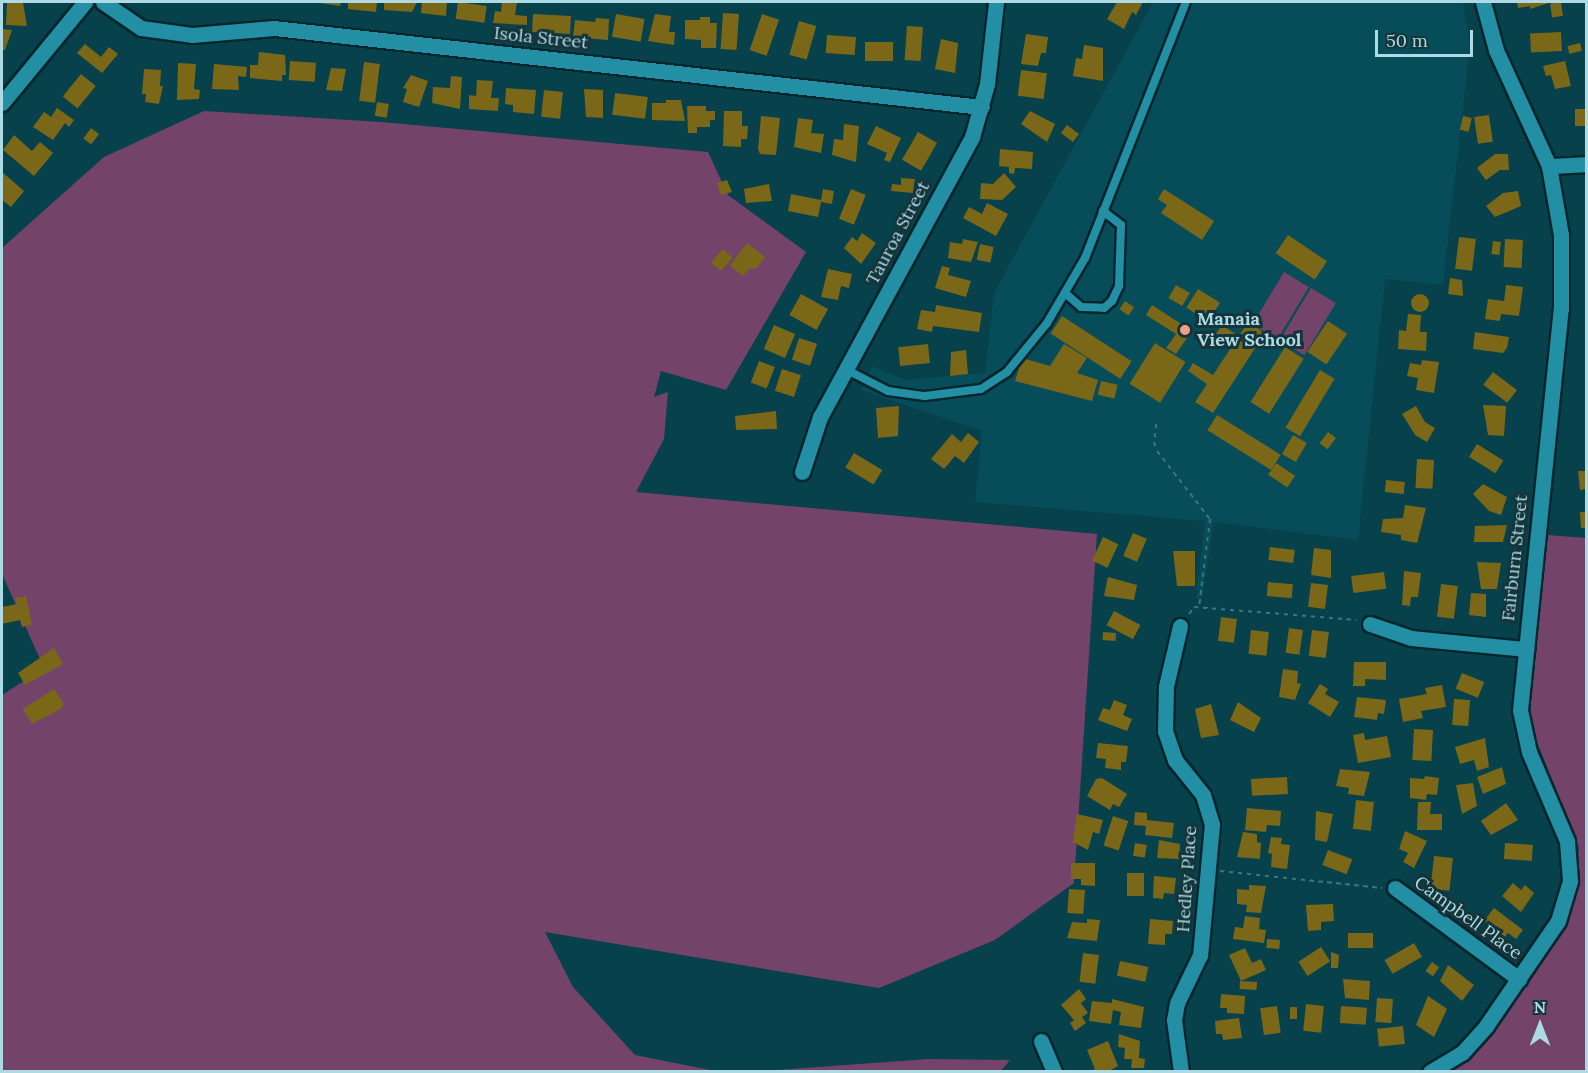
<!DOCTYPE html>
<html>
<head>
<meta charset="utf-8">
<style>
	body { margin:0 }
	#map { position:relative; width:1588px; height:1073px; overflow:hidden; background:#06414c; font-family:Lora,serif }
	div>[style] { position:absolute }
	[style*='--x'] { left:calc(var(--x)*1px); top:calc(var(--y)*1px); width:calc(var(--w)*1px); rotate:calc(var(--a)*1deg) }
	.built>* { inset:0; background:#074d59 }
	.green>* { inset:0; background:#73436a; transform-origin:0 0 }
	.building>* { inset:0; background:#7b6718; transform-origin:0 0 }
	.round { border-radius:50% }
	.path>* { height:2px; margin-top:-1px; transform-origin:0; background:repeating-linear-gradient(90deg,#3f7580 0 4.5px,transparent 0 9px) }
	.roads { filter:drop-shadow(2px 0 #05262c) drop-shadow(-2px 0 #05262c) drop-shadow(0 2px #05262c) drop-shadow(0 -2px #05262c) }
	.service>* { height:8px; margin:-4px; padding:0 4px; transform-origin:4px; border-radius:4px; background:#238fa4 }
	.minor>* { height:15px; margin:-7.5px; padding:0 7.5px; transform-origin:7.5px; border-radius:7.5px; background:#238fa4 }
	.dots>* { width:16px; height:16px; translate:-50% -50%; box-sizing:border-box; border:3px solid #15353b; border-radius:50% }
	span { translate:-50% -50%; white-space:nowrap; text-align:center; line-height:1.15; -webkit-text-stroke:6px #15353b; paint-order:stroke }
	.street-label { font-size:18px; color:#aedae5 }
	.poi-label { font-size:18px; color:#aedae5; font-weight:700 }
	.left { translate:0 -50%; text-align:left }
	.frame { position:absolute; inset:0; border:3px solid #aedae5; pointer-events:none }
	.north { position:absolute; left:1510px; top:995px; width:60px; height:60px; -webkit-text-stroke:4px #15353b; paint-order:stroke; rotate:0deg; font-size:16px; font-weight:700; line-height:24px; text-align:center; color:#aedae5 }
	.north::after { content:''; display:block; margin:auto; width:21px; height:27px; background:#aedae5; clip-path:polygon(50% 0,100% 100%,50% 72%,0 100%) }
	.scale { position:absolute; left:1375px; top:30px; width:98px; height:27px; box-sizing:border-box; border:3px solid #aedae5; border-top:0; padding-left:8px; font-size:18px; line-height:21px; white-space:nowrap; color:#aedae5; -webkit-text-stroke:4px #15353b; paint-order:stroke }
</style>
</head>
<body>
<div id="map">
	<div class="built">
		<i style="clip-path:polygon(1153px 2px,1463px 2px,1470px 44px,1443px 285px,1385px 279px,1358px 540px,1214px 522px,1202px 598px,1196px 598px,1205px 521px,975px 502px,982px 431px,861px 390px,872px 366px,905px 380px,985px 373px,994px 293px)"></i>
	</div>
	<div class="green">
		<i style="clip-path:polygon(204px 111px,381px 122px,708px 152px,728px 195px,806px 252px,726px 390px,661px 371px,654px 397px,668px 392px,664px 439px,636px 492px,1097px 534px,1074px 883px,995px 940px,879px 988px,545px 932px,573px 987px,635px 1055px,715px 1071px,2px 1071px,2px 695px,44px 668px,2px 574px,2px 248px,104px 157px)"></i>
		<i style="left:1284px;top:272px;width:29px;height:61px;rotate:31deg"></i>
		<i style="left:1311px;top:288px;width:29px;height:61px;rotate:31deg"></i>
		<i style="clip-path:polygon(1548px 535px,1586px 538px,1586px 1071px,1442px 1072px,1471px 1050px,1574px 900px,1579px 848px,1527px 717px)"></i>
		<i style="clip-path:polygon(929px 1059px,1010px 1060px,1000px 1072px,762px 1071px)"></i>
	</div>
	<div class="building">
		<i style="clip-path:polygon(7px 2px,23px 2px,27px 26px,6px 25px)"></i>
		<i style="clip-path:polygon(313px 2px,341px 2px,340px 6px)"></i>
		<i style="clip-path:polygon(348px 2px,377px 2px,376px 12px,348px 9px)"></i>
		<i style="clip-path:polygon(384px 2px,417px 2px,412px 12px,384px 10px)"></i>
		<i style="clip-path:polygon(422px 2px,447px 2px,446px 16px,421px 13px)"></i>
		<i style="left:458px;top:2px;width:29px;height:17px;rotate:8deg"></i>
		<i style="clip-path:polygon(502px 2px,517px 2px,515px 15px,527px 16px,527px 25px,493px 23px,495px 11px,501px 12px)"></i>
		<i style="clip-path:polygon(1117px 2px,1143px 2px,1136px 15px,1132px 12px,1124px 29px,1107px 19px)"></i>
		<i style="clip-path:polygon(1517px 2px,1549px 2px,1549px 3px,1530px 9px,1530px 6px,1518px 8px)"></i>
		<i style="left:1561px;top:2px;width:14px;height:11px;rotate:82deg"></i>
		<i style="left:723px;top:13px;width:16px;height:36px;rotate:4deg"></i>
		<i style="left:533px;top:14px;width:38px;height:18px;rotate:3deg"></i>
		<i style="left:616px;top:14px;width:29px;height:23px;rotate:10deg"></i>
		<i style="clip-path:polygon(655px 14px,671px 16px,669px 32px,675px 32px,674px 45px,648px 41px)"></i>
		<i style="left:762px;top:14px;width:18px;height:38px;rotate:19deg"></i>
		<i style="clip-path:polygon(700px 17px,710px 17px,710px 23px,717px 23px,716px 48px,701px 48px,701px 40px,685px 39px,685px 20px,700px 20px)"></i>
		<i style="clip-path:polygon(596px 18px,609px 19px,608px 40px,573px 37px,575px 20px,595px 22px)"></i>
		<i style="left:799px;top:21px;width:18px;height:35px;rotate:16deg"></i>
		<i style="left:907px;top:26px;width:16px;height:34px;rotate:4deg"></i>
		<i style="clip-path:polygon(2px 29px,12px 30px,5px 50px,2px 50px)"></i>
		<i style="left:1561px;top:32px;width:19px;height:31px;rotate:87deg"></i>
		<i style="clip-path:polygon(1026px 34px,1048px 37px,1046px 53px,1041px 53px,1038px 66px,1021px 64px)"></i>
		<i style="left:827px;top:35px;width:29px;height:18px;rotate:4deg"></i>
		<i style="clip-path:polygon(941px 39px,958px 43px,955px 73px,935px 69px)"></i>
		<i style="left:865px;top:42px;width:28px;height:19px"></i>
		<i style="left:1580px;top:43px;width:8px;height:13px;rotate:76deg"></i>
		<i style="clip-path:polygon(85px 44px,101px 57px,109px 47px,118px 54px,102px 73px,77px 53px)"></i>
		<i style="clip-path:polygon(1084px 45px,1103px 48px,1103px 81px,1073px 76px,1076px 58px,1082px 59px)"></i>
		<i style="clip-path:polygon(259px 52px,285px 55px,286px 75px,282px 75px,282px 81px,250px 78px,250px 65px,258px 65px)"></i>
		<i style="left:290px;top:61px;width:26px;height:19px;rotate:4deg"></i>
		<i style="clip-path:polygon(1565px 61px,1571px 86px,1555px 89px,1551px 75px,1546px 76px,1543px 66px)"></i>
		<i style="left:364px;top:62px;width:16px;height:39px;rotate:7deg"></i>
		<i style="clip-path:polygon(178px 63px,196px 64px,194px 89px,200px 90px,199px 99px,177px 100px)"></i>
		<i style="clip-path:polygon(214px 64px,247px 67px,246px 77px,238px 76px,239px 90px,212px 89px)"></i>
		<i style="clip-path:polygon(331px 68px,346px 69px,342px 91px,326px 90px)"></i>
		<i style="clip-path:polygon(144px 69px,161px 70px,160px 86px,163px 86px,159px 104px,145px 102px,146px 94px,142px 94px)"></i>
		<i style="left:1021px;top:70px;width:26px;height:26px;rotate:7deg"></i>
		<i style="left:81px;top:74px;width:19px;height:29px;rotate:39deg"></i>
		<i style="clip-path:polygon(411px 75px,428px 81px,419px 107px,403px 102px,407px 89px,403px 88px)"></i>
		<i style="clip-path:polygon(451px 76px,462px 77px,460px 109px,432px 103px,433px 87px,450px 88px)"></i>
		<i style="clip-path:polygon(477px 80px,493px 81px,491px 98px,499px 98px,498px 111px,469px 109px,469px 95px,476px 96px)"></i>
		<i style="clip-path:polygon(506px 88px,536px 90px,534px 114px,513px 112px,513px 105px,505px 104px)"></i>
		<i style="clip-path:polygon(584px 89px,603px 90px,603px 118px,586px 117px)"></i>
		<i style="left:544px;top:90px;width:19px;height:27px;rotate:6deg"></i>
		<i style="left:615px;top:93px;width:33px;height:22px;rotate:7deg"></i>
		<i style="clip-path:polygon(666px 100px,681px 100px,685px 121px,652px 120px,652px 103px,666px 103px)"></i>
		<i style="left:377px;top:102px;width:12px;height:14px;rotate:9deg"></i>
		<i style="clip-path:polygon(687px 106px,706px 106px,706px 111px,715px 111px,715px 120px,710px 120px,710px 127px,697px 127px,697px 133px,688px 133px)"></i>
		<i style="clip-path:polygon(57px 108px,74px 120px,69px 127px,65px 123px,53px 140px,33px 127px,44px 112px,51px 117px)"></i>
		<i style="left:1575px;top:109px;width:11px;height:17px"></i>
		<i style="clip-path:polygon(724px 111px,742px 111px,742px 126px,748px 126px,747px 139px,741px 139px,741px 147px,723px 146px)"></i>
		<i style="clip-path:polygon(1030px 111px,1055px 124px,1047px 142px,1021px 124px)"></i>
		<i style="left:1489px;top:115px;width:27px;height:15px;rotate:82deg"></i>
		<i style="clip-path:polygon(761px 116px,780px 118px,776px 155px,760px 154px,758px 149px)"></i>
		<i style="left:1463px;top:116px;width:9px;height:14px;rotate:13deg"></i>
		<i style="clip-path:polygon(798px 118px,813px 120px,811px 133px,824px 134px,821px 153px,794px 147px)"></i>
		<i style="clip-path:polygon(844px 124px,859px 126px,856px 162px,832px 155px,834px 139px,843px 140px)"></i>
		<i style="left:1067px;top:125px;width:15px;height:10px;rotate:37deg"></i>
		<i style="clip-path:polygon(876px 126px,901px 138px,890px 162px,884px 160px,887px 153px,867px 144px)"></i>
		<i style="left:91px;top:128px;width:10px;height:13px;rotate:37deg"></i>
		<i style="left:918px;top:132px;width:22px;height:32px;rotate:30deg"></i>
		<i style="clip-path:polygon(14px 135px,32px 151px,40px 142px,53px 153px,34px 176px,3px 150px)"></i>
		<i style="clip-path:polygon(1000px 149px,1033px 152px,1032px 169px,1015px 168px,1014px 174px,1009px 173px,1009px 167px,999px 166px)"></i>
		<i style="clip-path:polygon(1495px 154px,1508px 154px,1509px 170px,1500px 170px,1486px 180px,1477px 168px)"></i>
		<i style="clip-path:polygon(2px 172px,24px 191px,11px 207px,2px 200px)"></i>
		<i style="clip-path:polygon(1004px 173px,1016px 187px,1002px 200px,980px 199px,981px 183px,993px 184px)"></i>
		<i style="clip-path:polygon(901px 178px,915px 179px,913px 193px,891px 191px,892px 184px,901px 185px)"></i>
		<i style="clip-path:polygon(727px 180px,732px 192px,721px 195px,717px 183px)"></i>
		<i style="clip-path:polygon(769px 184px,772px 201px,746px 203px,744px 189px)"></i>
		<i style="clip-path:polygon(823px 189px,834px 191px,832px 204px,821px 202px,818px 217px,788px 211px,791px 194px,821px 200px)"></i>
		<i style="left:851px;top:189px;width:16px;height:32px;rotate:22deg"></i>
		<i style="clip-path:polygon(1164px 189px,1214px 221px,1202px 240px,1161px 213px,1167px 205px,1158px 199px)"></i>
		<i style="clip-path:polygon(1518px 191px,1521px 206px,1495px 217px,1486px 206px,1503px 193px)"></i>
		<i style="clip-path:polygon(987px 203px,1008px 214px,996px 236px,963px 218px,969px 207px,982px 214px)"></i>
		<i style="clip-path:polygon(862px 233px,876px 243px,861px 264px,844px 248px,852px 237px,857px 241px)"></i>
		<i style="left:1288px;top:235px;width:47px;height:22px;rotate:34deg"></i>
		<i style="left:1459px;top:237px;width:17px;height:32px;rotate:7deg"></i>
		<i style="clip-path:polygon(963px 239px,978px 242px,971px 262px,948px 258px,950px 242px,962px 244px)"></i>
		<i style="left:1505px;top:239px;width:18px;height:28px;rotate:3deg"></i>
		<i style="left:1493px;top:241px;width:8px;height:13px;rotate:7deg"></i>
		<i style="clip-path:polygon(747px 243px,765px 257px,757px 268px,749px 269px,743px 276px,730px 266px)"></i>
		<i style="left:980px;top:244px;width:14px;height:16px;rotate:12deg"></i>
		<i style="left:723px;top:249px;width:13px;height:18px;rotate:42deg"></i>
		<i style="clip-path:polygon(942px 266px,950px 268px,948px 275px,971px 281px,966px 297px,935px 288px)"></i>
		<i style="clip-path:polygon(828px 269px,852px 274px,849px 288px,841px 286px,838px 300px,821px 297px)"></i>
		<i style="clip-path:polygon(1450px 278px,1462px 280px,1463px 296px,1448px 294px)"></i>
		<i style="left:1176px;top:285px;width:16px;height:15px;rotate:30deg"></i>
		<i style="clip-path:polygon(1506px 285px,1523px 287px,1519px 316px,1501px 314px,1500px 321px,1485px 319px,1488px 299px,1504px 301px)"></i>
		<i style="left:1198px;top:289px;width:26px;height:22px;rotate:32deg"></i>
		<i class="round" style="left:1411px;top:294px;width:18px;height:18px"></i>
		<i style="left:801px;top:294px;width:31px;height:24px;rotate:29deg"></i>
		<i style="left:1125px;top:301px;width:11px;height:10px;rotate:34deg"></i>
		<i style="clip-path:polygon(936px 305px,982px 313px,979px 332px,933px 326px,932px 332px,917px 329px,921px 310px,935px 312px)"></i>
		<i style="clip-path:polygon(1152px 305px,1192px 331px,1176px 354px,1166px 348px,1176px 334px,1146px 315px)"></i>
		<i style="clip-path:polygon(1408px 314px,1421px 315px,1420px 332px,1427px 332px,1426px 351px,1398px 349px,1399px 330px,1406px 331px)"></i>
		<i style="left:1062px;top:316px;width:83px;height:21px;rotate:33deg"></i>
		<i style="left:1328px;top:321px;width:23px;height:37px;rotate:34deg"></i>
		<i style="clip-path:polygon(1248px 322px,1265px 333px,1213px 413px,1195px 402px,1207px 384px,1188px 371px,1193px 363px,1213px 375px)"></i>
		<i style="left:774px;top:325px;width:23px;height:26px;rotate:23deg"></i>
		<i style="left:1222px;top:325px;width:18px;height:11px;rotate:34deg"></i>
		<i style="clip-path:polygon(1475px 332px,1509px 337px,1507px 348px,1503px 353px,1473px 349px)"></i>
		<i style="left:799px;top:338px;width:19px;height:23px;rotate:18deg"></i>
		<i style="left:1155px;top:343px;width:36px;height:48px;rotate:32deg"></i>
		<i style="left:928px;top:344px;width:19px;height:30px;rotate:84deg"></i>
		<i style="clip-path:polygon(1064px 344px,1087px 358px,1077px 373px,1098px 380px,1092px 401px,1015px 381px,1022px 358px,1050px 366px)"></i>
		<i style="left:1285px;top:347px;width:22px;height:65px;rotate:32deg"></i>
		<i style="clip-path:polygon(966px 350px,968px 374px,950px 376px,951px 352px)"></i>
		<i style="clip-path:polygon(1422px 360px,1439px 362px,1434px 393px,1416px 390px,1418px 378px,1407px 376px,1410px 363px,1421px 365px)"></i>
		<i style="left:759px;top:361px;width:17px;height:23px;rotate:21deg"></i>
		<i style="left:782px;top:369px;width:20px;height:23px;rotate:18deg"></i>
		<i style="left:1320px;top:370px;width:17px;height:67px;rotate:31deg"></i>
		<i style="left:1493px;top:372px;width:30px;height:16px;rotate:37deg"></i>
		<i style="left:1101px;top:381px;width:17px;height:14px;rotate:13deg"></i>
		<i style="clip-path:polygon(1483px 405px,1506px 406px,1504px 436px,1488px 435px)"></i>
		<i style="clip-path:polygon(899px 406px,898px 436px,878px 438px,876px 408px)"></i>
		<i style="clip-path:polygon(1416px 406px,1425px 422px,1435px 428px,1427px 442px,1415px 435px,1402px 414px)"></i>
		<i style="clip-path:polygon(776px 411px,777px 429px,736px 430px,735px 416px)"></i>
		<i style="left:1217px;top:415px;width:75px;height:18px;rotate:32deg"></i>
		<i style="left:1328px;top:432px;width:10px;height:14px;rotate:37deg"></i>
		<i style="clip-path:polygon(968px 433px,979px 442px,964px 463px,955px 456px,944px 469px,931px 459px,952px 434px,961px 442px)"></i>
		<i style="left:1293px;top:435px;width:16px;height:22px;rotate:30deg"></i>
		<i style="left:1477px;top:444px;width:31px;height:15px;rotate:32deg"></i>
		<i style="left:854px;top:453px;width:33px;height:17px;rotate:31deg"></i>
		<i style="left:1417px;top:459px;width:17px;height:29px;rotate:3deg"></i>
		<i style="left:1276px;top:463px;width:23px;height:14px;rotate:34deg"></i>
		<i style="clip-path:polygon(1578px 471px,1586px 471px,1586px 489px,1580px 490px)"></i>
		<i style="left:1386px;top:480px;width:19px;height:12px;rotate:6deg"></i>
		<i style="clip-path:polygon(1483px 484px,1507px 497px,1501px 515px,1489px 511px,1473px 494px)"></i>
		<i style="clip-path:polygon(1405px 505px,1426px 508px,1417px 543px,1401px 540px,1401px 535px,1381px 532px,1383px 519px,1403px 518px)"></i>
		<i style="clip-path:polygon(1580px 512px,1586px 512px,1586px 528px,1581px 528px)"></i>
		<i style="clip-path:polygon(1507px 525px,1503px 542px,1474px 542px,1475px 526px)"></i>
		<i style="left:1133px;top:533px;width:15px;height:25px;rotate:23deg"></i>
		<i style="left:1103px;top:537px;width:17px;height:26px;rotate:25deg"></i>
		<i style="left:1270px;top:547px;width:25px;height:13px;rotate:7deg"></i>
		<i style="clip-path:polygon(1314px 548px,1331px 550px,1331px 578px,1311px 575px)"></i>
		<i style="clip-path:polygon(1173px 551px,1195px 551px,1195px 586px,1177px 586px)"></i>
		<i style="clip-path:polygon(1477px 562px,1501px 563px,1497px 589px,1481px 589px)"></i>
		<i style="clip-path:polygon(1404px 571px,1421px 573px,1418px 597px,1411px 597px,1410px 606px,1402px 605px)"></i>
		<i style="left:1384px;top:572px;width:17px;height:33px;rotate:83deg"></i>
		<i style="clip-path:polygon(1108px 577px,1137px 585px,1134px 600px,1104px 596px)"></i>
		<i style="left:1268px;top:582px;width:25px;height:14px;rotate:5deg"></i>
		<i style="left:1311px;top:583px;width:17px;height:24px;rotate:7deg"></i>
		<i style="left:1441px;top:584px;width:17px;height:33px;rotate:7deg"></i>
		<i style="clip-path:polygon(1471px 593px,1486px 594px,1486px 617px,1469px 615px)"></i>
		<i style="clip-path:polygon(26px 596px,32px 625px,22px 627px,20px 620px,2px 624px,2px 607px,17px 604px,15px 598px)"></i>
		<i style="left:1114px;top:611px;width:30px;height:16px;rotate:28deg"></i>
		<i style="left:1221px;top:617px;width:16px;height:24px;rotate:7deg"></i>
		<i style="left:1289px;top:628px;width:14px;height:25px;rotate:8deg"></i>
		<i style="left:1251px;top:630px;width:18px;height:24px;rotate:6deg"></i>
		<i style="left:1312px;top:630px;width:17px;height:26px;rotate:7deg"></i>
		<i style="left:1103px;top:632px;width:13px;height:8px;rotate:4deg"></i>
		<i style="clip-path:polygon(54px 648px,63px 664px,25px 685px,18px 673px)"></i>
		<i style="clip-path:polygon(1354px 662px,1386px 662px,1386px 680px,1365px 679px,1365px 686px,1353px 686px)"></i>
		<i style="clip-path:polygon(1283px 669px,1298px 671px,1297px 683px,1301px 684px,1295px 700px,1279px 697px)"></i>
		<i style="left:1462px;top:673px;width:24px;height:17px;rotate:22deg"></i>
		<i style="clip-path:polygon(1320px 684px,1328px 689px,1325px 694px,1339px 702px,1330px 717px,1308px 703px)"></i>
		<i style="clip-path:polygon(1442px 685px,1446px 707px,1421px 711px,1423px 718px,1403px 722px,1399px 699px,1427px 694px,1425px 688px)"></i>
		<i style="clip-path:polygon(54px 689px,64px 704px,61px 709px,32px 724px,23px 709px)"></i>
		<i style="clip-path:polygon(1357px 697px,1386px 700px,1384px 714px,1378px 713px,1377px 720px,1354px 717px)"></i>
		<i style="left:1454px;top:699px;width:16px;height:26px;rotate:4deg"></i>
		<i style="clip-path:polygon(1114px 700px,1127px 705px,1123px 715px,1132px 719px,1127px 731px,1098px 720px,1103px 708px,1110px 710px)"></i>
		<i style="clip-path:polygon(1238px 702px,1261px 718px,1254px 732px,1230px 720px)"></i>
		<i style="clip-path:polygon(1211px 704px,1219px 735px,1201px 738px,1195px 709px)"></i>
		<i style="left:1414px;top:729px;width:19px;height:31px;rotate:3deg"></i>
		<i style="clip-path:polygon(1364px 733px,1365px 740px,1387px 736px,1391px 757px,1358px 763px,1353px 735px)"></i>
		<i style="clip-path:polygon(1485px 738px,1489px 767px,1477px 771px,1474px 760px,1460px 764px,1455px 747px)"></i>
		<i style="clip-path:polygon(1098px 743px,1128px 746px,1126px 762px,1121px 762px,1121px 770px,1105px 768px,1106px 759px,1096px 758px)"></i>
		<i style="clip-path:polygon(1502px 767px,1506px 784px,1483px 794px,1477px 777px)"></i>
		<i style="clip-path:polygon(1340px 769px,1370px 772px,1364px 796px,1348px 794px,1349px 788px,1336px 786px)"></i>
		<i style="clip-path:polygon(1425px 776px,1439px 778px,1437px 795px,1427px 794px,1426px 800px,1410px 798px,1410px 778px,1424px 779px)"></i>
		<i style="left:1287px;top:777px;width:17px;height:36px;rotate:87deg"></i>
		<i style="clip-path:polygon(1102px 778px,1127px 794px,1119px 807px,1113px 804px,1110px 810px,1087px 796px,1096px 779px)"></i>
		<i style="clip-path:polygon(1473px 783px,1477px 806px,1462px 814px,1456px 785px)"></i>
		<i style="left:1356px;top:800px;width:18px;height:29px;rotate:6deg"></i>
		<i style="clip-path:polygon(1418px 802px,1431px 802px,1430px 814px,1442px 814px,1442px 830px,1417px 830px)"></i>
		<i style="clip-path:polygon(1506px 803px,1518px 820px,1491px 835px,1481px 821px)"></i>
		<i style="clip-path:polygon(1247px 808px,1281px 811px,1280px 826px,1267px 825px,1266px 832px,1245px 830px)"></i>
		<i style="clip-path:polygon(1316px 811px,1333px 814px,1327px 842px,1315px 840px)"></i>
		<i style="clip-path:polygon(1135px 812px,1147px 813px,1147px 820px,1174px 823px,1172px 838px,1145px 835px,1146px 826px,1134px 825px)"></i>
		<i style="clip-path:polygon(1077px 814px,1103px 820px,1099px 834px,1093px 832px,1088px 850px,1073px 842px)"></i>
		<i style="left:1113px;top:816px;width:16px;height:31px;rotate:18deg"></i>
		<i style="clip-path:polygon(1405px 831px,1427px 841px,1414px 868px,1403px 862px,1408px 853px,1399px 849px)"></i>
		<i style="clip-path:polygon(1243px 832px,1257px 834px,1257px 842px,1261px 843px,1260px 859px,1237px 857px)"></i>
		<i style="clip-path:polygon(1271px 837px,1282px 838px,1281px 844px,1290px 845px,1287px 869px,1271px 867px,1272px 854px,1268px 853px)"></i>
		<i style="clip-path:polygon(1159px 840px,1180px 844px,1179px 859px,1157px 858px)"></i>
		<i style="left:1135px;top:843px;width:12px;height:13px;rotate:9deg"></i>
		<i style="left:1505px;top:843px;width:28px;height:16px;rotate:4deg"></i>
		<i style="left:1328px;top:850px;width:26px;height:16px;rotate:21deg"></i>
		<i style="left:1434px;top:856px;width:19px;height:33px;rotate:6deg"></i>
		<i style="clip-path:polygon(1071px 863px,1095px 863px,1095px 886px,1081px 885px,1081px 879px,1071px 879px)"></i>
		<i style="left:1127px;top:873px;width:17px;height:23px"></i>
		<i style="clip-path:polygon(1154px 876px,1176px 878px,1174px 894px,1164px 893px,1163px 899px,1153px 898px)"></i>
		<i style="clip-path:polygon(1513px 883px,1521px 890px,1525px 885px,1534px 893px,1521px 912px,1502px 896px)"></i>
		<i style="clip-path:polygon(1249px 885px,1266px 886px,1261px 913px,1246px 912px,1247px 905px,1237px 904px,1237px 889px,1249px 890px)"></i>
		<i style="left:1069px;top:889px;width:16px;height:24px;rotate:4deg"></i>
		<i style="clip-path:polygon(1333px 904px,1334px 921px,1321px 922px,1321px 930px,1308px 931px,1306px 905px)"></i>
		<i style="clip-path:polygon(1494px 908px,1523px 930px,1516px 939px,1508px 933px,1505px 937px,1484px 921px)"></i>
		<i style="clip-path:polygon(1245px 916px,1260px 918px,1259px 929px,1266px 930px,1264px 943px,1233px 939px,1235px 927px,1243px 928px)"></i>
		<i style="clip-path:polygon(1087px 919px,1100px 920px,1097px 941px,1067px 938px,1072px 922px,1087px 923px)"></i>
		<i style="clip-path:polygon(1150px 919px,1173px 921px,1172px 934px,1165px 934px,1165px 945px,1148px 944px)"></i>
		<i style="left:1348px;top:933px;width:25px;height:15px"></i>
		<i style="left:1267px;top:939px;width:13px;height:9px;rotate:4deg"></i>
		<i style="left:1414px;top:943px;width:16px;height:34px;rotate:60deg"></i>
		<i style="left:1321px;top:947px;width:17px;height:27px;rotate:57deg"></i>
		<i style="clip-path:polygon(1245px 948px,1252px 963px,1261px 959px,1266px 970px,1241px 981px,1229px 955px)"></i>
		<i style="clip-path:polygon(1331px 952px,1339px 955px,1338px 968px,1331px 968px)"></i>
		<i style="left:1083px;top:953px;width:16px;height:29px;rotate:7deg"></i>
		<i style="left:1120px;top:961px;width:29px;height:15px;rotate:12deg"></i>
		<i style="left:1432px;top:962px;width:9px;height:11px;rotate:36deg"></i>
		<i style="clip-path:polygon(1448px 965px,1474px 985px,1462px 1001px,1440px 981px)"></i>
		<i style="clip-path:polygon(1343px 979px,1370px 981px,1369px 1000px,1345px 998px)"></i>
		<i style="left:1240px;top:981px;width:17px;height:8px;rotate:3deg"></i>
		<i style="clip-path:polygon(1079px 989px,1086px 999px,1081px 1003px,1088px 1013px,1082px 1017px,1086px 1023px,1075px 1031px,1070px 1023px,1074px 1020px,1061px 1005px)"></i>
		<i style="clip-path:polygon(1221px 994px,1245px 996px,1244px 1014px,1227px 1013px,1227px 1008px,1220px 1008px)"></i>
		<i style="clip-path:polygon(1428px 996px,1447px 1009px,1434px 1037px,1416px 1025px)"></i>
		<i style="left:1377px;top:998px;width:16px;height:24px;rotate:4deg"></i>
		<i style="clip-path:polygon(1112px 999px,1144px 1007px,1141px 1028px,1119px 1025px,1121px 1012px,1113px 1010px,1111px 1024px,1089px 1021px,1092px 1001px,1112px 1003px)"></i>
		<i style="left:1306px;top:1004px;width:18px;height:27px;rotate:6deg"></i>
		<i style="left:1277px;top:1006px;width:27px;height:17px;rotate:82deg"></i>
		<i style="left:1341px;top:1006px;width:26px;height:17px;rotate:4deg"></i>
		<i style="left:1290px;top:1007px;width:7px;height:12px"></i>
		<i style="clip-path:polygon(1239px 1018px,1242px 1038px,1223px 1040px,1222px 1034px,1216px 1034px,1215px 1021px)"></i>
		<i style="left:1403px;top:1026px;width:18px;height:26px;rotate:84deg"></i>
		<i style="clip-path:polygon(1119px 1034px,1140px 1041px,1139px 1058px,1145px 1059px,1144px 1068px,1131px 1068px,1132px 1059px,1124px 1059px,1125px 1048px,1118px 1047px)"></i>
		<i style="clip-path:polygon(1108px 1041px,1118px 1066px,1107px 1072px,1089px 1072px,1095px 1069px,1087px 1050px)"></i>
	</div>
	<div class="path">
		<i style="--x:1156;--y:424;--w:18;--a:96"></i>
		<i style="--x:1154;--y:442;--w:9;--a:72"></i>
		<i style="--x:1157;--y:451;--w:86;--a:52.1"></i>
		<i style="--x:1210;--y:519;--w:89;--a:97.1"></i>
		<i style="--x:1189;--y:614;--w:9;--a:-54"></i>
		<i style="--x:1194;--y:607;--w:163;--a:4.6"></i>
		<i style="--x:1220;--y:871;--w:163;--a:6"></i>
	</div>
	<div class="roads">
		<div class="service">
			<i style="--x:1065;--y:293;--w:21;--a:41"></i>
			<i style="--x:1081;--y:307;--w:23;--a:2"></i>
			<i style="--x:1104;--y:308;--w:11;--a:-41"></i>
			<i style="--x:1112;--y:301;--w:17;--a:-65"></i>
			<i style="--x:1119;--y:286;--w:61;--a:-88.1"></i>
			<i style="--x:1121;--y:225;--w:23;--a:-142"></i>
			<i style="--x:847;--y:370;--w:46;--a:27.1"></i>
			<i style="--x:888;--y:391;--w:37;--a:8"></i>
			<i style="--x:925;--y:396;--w:56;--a:-7.1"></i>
			<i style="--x:981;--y:389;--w:31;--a:-33"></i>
			<i style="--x:1007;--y:372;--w:63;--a:-50.8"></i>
			<i style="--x:1047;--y:323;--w:75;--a:-59.7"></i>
			<i style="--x:1085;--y:258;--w:275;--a:-68.5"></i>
		</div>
		<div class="minor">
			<i style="--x:103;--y:2;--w:46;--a:34.4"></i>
			<i style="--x:141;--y:28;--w:51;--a:7.8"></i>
			<i style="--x:192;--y:35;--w:82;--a:-4.9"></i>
			<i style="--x:274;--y:28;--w:712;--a:6.37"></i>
			<i style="--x:2;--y:103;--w:131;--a:-50.6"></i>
			<i style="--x:1549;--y:166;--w:37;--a:-3"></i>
			<i style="--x:802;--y:472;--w:58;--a:-71.9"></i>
			<i style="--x:820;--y:417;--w:319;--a:-61.5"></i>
			<i style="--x:972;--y:137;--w:55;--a:-74.2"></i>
			<i style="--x:987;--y:84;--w:82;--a:-83.7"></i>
			<i style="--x:1370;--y:624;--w:43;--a:18.9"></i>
			<i style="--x:1411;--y:638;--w:116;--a:5.5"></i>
			<i style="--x:1180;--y:626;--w:62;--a:103.1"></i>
			<i style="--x:1166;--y:686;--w:45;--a:91.3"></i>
			<i style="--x:1165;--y:731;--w:31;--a:71"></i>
			<i style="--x:1175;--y:760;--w:45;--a:51.3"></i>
			<i style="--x:1203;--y:795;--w:30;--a:73"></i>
			<i style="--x:1212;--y:824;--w:132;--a:95.2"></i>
			<i style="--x:1200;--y:955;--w:53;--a:115.6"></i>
			<i style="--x:1177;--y:1003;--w:17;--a:100"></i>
			<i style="--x:1174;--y:1020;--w:52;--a:82.3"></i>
			<i style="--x:1395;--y:888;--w:154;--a:36.3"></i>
			<i style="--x:1041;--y:1041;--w:34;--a:67"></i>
			<i style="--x:1430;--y:1072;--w:37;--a:-31"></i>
			<i style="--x:1462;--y:1053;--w:36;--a:-48"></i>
			<i style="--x:1486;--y:1026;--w:127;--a:-55.6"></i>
			<i style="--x:1558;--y:921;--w:42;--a:-73.3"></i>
			<i style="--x:1570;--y:881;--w:40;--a:-94.3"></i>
			<i style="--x:1567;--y:841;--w:97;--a:-113.1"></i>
			<i style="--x:1529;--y:752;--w:43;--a:-102.1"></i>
			<i style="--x:1520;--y:710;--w:403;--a:-84.2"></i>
			<i style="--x:1561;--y:309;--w:74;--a:-90"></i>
			<i style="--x:1561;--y:235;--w:70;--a:-99.9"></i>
			<i style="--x:1549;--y:166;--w:128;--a:-114.6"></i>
			<i style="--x:1496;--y:50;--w:50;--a:-105.2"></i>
		</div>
	</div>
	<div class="dots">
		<i style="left:1185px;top:330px;background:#f49e8a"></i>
	</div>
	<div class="street-label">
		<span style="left:541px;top:38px;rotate:6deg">Isola Street</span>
		<span style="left:898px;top:233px;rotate:-62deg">Tauroa Street</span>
		<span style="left:1515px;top:558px;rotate:-84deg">Fairburn Street</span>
		<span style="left:1187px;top:879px;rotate:-86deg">Hedley Place</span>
		<span style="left:1468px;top:918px;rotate:36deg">Campbell Place</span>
	</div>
	<div class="poi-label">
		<span class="left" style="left:1197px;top:330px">Manaia<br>View School</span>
	</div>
	<div class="frame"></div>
	<div class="north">N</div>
	<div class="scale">50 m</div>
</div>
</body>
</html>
